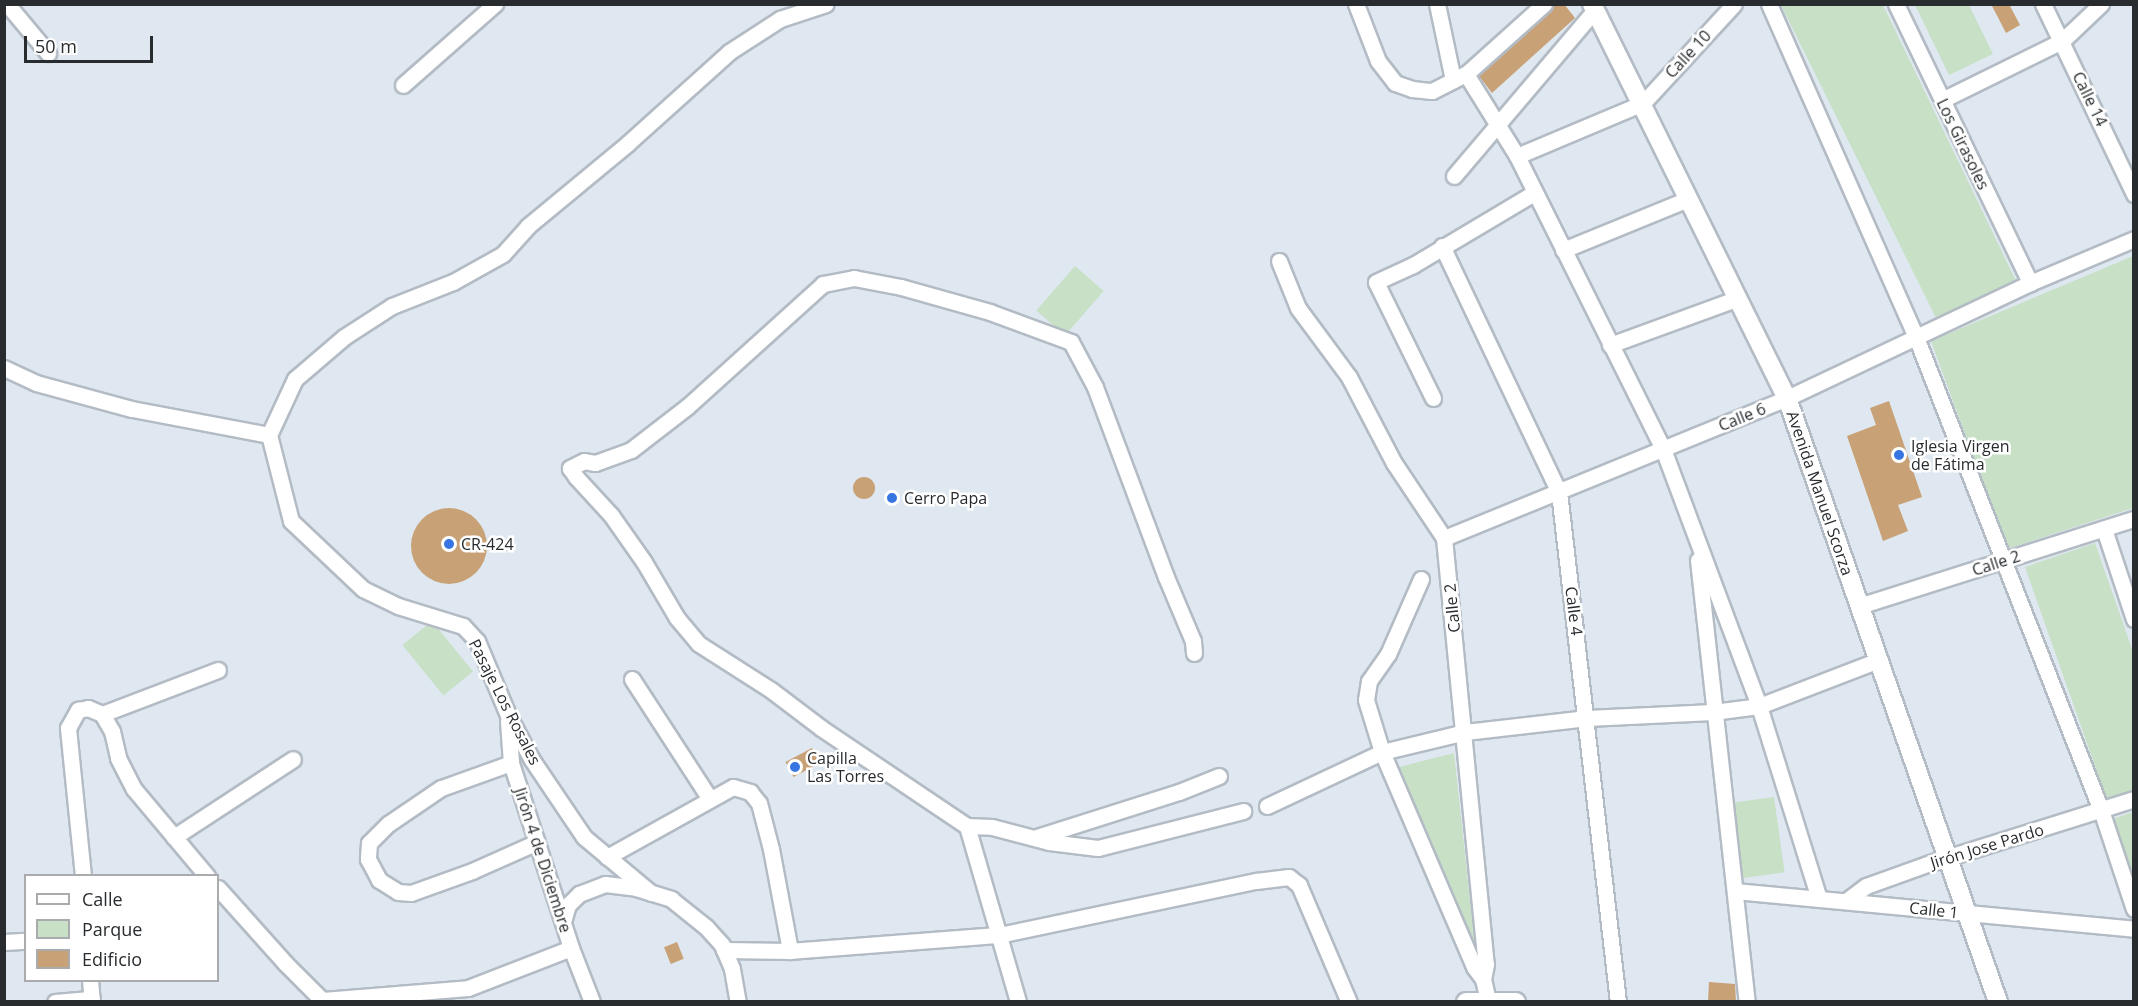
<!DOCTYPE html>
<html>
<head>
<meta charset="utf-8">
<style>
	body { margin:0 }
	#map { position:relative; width:2138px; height:1006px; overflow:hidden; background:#dfe8f0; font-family:"Open Sans",sans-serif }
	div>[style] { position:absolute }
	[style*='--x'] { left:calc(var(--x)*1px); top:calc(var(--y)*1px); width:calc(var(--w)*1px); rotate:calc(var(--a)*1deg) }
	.green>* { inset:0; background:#c7e0c6; transform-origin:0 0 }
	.building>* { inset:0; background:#c8a176; transform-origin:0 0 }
	.round { border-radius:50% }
	.roads { filter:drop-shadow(2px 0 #b3bbc4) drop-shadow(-2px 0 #b3bbc4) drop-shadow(0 2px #b3bbc4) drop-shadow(0 -2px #b3bbc4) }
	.minor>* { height:15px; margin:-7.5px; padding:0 7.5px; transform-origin:7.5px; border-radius:7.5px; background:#fff }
	.tertiary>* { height:18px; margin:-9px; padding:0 9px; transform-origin:9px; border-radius:9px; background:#fff }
	.dots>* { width:16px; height:16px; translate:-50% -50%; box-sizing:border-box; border:3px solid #fff; border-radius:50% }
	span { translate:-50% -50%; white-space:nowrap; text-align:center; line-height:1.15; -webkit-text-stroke:5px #fff; paint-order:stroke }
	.street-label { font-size:16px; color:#292c2f }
	.poi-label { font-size:16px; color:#292c2f }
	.left { translate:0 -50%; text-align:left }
	.frame { position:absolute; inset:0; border:6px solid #292c2f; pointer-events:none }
	.legend { position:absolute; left:24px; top:874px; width:195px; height:108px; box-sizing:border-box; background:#fff; border:2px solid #a9abac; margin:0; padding:8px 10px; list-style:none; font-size:18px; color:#292c2f }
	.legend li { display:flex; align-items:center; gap:12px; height:30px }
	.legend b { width:30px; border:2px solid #a9abac }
	.scale { position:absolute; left:24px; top:36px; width:129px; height:27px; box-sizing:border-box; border:3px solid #292c2f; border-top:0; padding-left:8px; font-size:18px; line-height:21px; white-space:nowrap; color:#292c2f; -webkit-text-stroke:4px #fff; paint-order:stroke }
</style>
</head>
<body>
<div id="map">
	<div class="green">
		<i style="clip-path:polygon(1781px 5px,1883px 5px,2017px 283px,1937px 320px)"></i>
		<i style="clip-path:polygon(1915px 5px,1969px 5px,1993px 54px,1949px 75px)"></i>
		<i style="clip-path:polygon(2133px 256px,2133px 508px,2007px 549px,1931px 341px)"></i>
		<i style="left:1075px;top:266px;width:38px;height:59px;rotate:41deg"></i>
		<i style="clip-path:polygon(2095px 543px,2133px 652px,2133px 791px,2107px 800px,2025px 567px)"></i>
		<i style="left:432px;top:621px;width:65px;height:38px;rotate:51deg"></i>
		<i style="clip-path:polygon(1454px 753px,1476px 956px,1399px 767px)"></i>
		<i style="left:1774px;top:797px;width:76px;height:42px;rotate:82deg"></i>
		<i style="clip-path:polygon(2133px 812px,2133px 882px,2110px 820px)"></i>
	</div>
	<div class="building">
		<i style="clip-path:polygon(1555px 4px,1564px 4px,1575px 18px,1492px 93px,1479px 76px)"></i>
		<i style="clip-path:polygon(1991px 4px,2009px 4px,2020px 25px,2006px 33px)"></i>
		<i style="clip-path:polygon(1889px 401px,1922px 497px,1898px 505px,1908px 531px,1883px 541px,1847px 436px,1876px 425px,1870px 408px)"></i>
		<i class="round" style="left:853px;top:477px;width:22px;height:22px"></i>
		<i class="round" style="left:411px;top:508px;width:76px;height:76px"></i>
		<i style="left:812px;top:748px;width:17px;height:30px;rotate:62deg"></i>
		<i style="left:677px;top:942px;width:18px;height:14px;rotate:68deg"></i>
		<i style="clip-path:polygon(1709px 982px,1735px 984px,1736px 1002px,1708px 1002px)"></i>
	</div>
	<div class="roads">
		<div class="minor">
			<i style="--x:7;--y:4;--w:64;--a:50.1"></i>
			<i style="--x:1356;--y:4;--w:61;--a:68.9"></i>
			<i style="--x:1378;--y:61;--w:28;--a:52"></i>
			<i style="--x:1395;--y:83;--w:18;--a:19"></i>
			<i style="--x:1412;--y:89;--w:20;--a:6"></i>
			<i style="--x:1432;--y:91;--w:38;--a:-27"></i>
			<i style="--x:1466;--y:74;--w:105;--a:-41.9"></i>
			<i style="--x:1437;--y:4;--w:78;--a:78.1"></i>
			<i style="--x:1769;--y:4;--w:364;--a:66.2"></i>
			<i style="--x:1916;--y:337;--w:508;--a:68.64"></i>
			<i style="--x:2101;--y:810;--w:104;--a:71.6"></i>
			<i style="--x:1896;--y:4;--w:310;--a:64.3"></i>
			<i style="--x:2043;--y:4;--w:211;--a:64.4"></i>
			<i style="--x:1466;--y:74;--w:97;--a:58.1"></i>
			<i style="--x:1517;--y:156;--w:327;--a:63.5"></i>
			<i style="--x:1663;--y:449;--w:274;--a:69.5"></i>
			<i style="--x:1759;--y:706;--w:202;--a:72.7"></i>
			<i style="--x:403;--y:85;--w:123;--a:-41.4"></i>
			<i style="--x:1942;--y:100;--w:134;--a:-26.2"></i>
			<i style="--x:2062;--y:41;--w:54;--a:-43.5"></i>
			<i style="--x:1517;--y:156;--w:137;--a:-22.8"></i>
			<i style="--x:1643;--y:103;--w:134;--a:-47.4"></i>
			<i style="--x:1454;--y:176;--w:218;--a:-49.7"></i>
			<i style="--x:1442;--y:246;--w:272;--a:64.6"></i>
			<i style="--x:1559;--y:492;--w:513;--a:83.4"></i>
			<i style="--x:1563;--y:250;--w:135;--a:-22.2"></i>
			<i style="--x:1279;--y:261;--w:51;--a:68"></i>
			<i style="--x:1298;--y:308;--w:86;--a:53.5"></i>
			<i style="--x:1349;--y:377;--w:97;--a:62.4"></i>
			<i style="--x:1394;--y:463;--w:90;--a:56.3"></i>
			<i style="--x:1444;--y:538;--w:428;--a:84.4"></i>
			<i style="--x:1486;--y:964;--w:15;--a:101"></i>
			<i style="--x:1483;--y:979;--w:22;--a:77"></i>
			<i style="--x:1610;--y:345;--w:134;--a:-20.1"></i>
			<i style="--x:4;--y:368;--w:35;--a:25"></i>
			<i style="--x:36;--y:383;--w:99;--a:15.2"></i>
			<i style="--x:132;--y:409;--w:139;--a:10.7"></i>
			<i style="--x:1433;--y:398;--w:129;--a:-116.2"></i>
			<i style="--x:1376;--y:282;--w:41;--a:-24.7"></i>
			<i style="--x:1413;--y:265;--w:141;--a:-30.8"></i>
			<i style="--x:2104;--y:529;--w:95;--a:71.6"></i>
			<i style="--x:1444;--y:538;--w:370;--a:-22.2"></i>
			<i style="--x:1787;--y:398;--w:269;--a:-25.3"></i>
			<i style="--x:2030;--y:283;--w:113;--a:-22.9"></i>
			<i style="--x:1698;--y:560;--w:445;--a:83.7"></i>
			<i style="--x:1421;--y:579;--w:82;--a:113.7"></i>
			<i style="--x:1388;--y:654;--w:33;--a:125"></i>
			<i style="--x:1369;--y:681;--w:19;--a:99"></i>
			<i style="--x:1366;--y:700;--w:54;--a:72.9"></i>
			<i style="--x:1382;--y:752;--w:234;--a:66.8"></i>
			<i style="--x:1474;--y:967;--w:15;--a:53"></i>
			<i style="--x:1859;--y:606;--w:288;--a:-17.6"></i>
			<i style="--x:1194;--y:653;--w:12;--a:-95"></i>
			<i style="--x:1193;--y:641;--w:69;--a:-112.9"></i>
			<i style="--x:1166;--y:577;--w:203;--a:-110.5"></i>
			<i style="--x:1095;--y:387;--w:51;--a:-118.1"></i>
			<i style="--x:1071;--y:342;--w:86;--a:-159.7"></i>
			<i style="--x:990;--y:312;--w:92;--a:-164.3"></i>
			<i style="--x:901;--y:287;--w:48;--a:-169.2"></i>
			<i style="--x:854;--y:278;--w:32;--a:169"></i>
			<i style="--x:823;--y:284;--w:182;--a:137.9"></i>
			<i style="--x:688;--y:406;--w:72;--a:142.3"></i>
			<i style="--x:631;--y:450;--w:38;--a:160"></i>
			<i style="--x:595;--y:463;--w:11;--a:-170"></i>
			<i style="--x:584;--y:461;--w:16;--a:153"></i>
			<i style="--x:570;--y:468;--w:11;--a:56"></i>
			<i style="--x:576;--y:477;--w:52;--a:47.4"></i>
			<i style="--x:611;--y:515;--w:57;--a:54.9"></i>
			<i style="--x:644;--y:562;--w:65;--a:59.5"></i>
			<i style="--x:677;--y:618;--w:34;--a:50"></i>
			<i style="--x:699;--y:644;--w:85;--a:32.6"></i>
			<i style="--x:771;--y:690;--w:63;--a:37.2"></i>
			<i style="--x:821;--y:728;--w:176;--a:33.9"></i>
			<i style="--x:967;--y:826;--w:25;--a:2"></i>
			<i style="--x:992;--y:827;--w:59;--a:14.7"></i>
			<i style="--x:1049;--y:842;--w:49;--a:7"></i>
			<i style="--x:1098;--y:848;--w:150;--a:-14.3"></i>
			<i style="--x:632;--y:679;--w:143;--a:57"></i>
			<i style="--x:102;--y:714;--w:124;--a:-20.8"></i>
			<i style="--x:508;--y:721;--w:42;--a:85.9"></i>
			<i style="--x:511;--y:763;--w:194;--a:72"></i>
			<i style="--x:571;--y:948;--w:58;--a:68.7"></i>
			<i style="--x:511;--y:763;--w:74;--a:160.3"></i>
			<i style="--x:441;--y:788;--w:64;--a:145.8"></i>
			<i style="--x:388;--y:824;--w:27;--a:135"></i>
			<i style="--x:369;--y:843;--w:16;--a:94"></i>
			<i style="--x:368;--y:859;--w:24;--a:62"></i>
			<i style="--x:379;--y:880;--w:22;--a:32"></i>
			<i style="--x:398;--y:892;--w:13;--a:4"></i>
			<i style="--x:411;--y:893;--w:65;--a:-19.8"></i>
			<i style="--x:472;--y:871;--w:71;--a:-24"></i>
			<i style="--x:1267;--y:806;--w:127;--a:-25.2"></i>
			<i style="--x:1382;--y:752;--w:85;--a:-13.5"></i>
			<i style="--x:1465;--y:732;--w:123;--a:-6.5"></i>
			<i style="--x:1587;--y:718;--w:126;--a:-2.7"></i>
			<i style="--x:1713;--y:712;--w:46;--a:-7.4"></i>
			<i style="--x:1759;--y:706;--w:129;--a:-21"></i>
			<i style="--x:967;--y:826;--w:183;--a:73.8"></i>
			<i style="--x:174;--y:837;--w:142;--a:-33.2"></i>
			<i style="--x:1037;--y:837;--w:149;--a:-17.6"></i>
			<i style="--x:1179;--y:792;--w:43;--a:-21.8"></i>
			<i style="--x:607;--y:857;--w:144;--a:-29.1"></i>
			<i style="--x:733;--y:787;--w:18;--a:16"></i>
			<i style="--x:750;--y:792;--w:14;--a:51"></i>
			<i style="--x:759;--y:803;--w:48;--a:75.4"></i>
			<i style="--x:771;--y:849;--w:104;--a:79.4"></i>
			<i style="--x:83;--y:876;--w:149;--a:-95.8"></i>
			<i style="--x:68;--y:728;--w:21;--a:-61"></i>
			<i style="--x:78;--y:710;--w:10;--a:-11"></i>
			<i style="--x:88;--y:708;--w:15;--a:23"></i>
			<i style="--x:102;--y:714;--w:20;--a:60"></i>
			<i style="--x:112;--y:731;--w:28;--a:77"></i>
			<i style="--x:118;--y:758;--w:35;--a:63"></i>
			<i style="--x:134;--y:789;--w:114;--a:50"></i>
			<i style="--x:218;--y:888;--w:101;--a:48.2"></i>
			<i style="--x:285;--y:963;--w:55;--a:45"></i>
			<i style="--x:1735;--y:891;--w:401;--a:5.4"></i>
			<i style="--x:651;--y:893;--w:87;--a:-140.1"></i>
			<i style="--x:584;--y:837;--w:93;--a:-124"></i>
			<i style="--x:532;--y:760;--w:51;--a:-118.1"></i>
			<i style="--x:508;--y:715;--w:80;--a:-112.7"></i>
			<i style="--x:477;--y:641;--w:21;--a:-133"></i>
			<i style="--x:463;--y:626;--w:68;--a:-162.9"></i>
			<i style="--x:398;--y:606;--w:39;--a:-154"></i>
			<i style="--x:363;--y:589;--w:99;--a:-136.6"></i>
			<i style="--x:291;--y:521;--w:89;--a:-104.3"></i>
			<i style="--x:269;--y:435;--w:62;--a:-65.1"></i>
			<i style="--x:295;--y:379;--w:65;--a:-40.6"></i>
			<i style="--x:344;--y:337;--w:57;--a:-32.9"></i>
			<i style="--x:392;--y:306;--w:66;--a:-21.5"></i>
			<i style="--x:453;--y:282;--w:57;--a:-29.2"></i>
			<i style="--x:503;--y:254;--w:38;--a:-48"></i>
			<i style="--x:528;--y:226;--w:129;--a:-39.6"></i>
			<i style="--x:627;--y:144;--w:137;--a:-42"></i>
			<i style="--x:729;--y:52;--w:61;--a:-32.9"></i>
			<i style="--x:780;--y:19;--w:48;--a:-18.1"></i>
			<i style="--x:1846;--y:901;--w:25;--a:-37"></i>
			<i style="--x:1866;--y:886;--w:68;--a:-19.8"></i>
			<i style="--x:1930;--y:863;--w:214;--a:-17.4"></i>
			<i style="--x:563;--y:922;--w:18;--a:-74"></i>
			<i style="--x:568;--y:905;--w:16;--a:-45"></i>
			<i style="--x:579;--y:894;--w:28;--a:-21"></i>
			<i style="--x:605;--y:884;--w:31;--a:7"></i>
			<i style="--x:636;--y:888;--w:37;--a:17"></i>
			<i style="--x:671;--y:899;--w:45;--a:38.7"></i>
			<i style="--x:706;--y:927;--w:24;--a:48"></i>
			<i style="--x:722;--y:945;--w:26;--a:67"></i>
			<i style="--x:732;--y:969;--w:34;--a:80"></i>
			<i style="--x:4;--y:942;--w:22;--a:-3"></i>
			<i style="--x:724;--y:950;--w:66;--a:0.9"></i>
			<i style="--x:790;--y:951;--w:210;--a:-4.4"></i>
			<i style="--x:999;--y:935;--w:263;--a:-11.9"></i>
			<i style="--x:1256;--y:881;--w:33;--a:-7"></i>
			<i style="--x:1289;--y:877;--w:13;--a:39"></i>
			<i style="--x:1299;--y:885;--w:127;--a:66.9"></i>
			<i style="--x:90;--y:980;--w:22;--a:85"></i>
			<i style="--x:323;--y:1000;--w:145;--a:-4.7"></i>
			<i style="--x:468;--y:988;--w:110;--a:-21.2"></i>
			<i style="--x:55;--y:1002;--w:37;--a:-5"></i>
		</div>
		<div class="tertiary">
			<i style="--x:1592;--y:4;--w:440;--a:63.7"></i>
			<i style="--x:1787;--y:398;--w:640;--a:70.74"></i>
			<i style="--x:1466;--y:1002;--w:50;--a:0"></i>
		</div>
	</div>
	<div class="dots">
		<i style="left:1899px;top:455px;background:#3775e3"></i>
		<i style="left:892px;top:498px;background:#3775e3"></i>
		<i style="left:449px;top:544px;background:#3775e3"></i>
		<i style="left:795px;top:767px;background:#3775e3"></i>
	</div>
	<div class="street-label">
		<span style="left:1688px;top:54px;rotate:-47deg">Calle 10</span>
		<span style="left:2090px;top:99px;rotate:64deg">Calle 14</span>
		<span style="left:1963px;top:144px;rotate:64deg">Los Girasoles</span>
		<span style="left:1742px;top:417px;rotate:-22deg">Calle 6</span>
		<span style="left:1820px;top:493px;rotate:71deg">Avenida Manuel Scorza</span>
		<span style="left:1996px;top:563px;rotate:-18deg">Calle 2</span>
		<span style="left:1452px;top:608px;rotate:-96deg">Calle 2</span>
		<span style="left:1574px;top:611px;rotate:83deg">Calle 4</span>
		<span style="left:505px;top:702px;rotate:63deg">Pasaje Los Rosales</span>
		<span style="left:1987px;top:846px;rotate:-17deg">Jirón Jose Pardo</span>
		<span style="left:543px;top:860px;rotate:72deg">Jirón 4 de Diciembre</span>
		<span style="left:1934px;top:910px;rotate:6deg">Calle 1</span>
	</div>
	<div class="poi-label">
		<span class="left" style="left:1911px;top:455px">Iglesia Virgen<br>de Fátima</span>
		<span class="left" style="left:904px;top:498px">Cerro Papa</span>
		<span class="left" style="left:461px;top:544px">CR-424</span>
		<span class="left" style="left:807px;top:767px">Capilla<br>Las Torres</span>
	</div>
	<div class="frame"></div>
	<ul class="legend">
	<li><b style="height:8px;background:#fff"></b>Calle</li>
	<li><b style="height:16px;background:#c7e0c6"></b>Parque</li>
	<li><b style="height:16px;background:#c8a176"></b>Edificio</li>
	</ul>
	<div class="scale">50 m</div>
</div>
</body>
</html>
